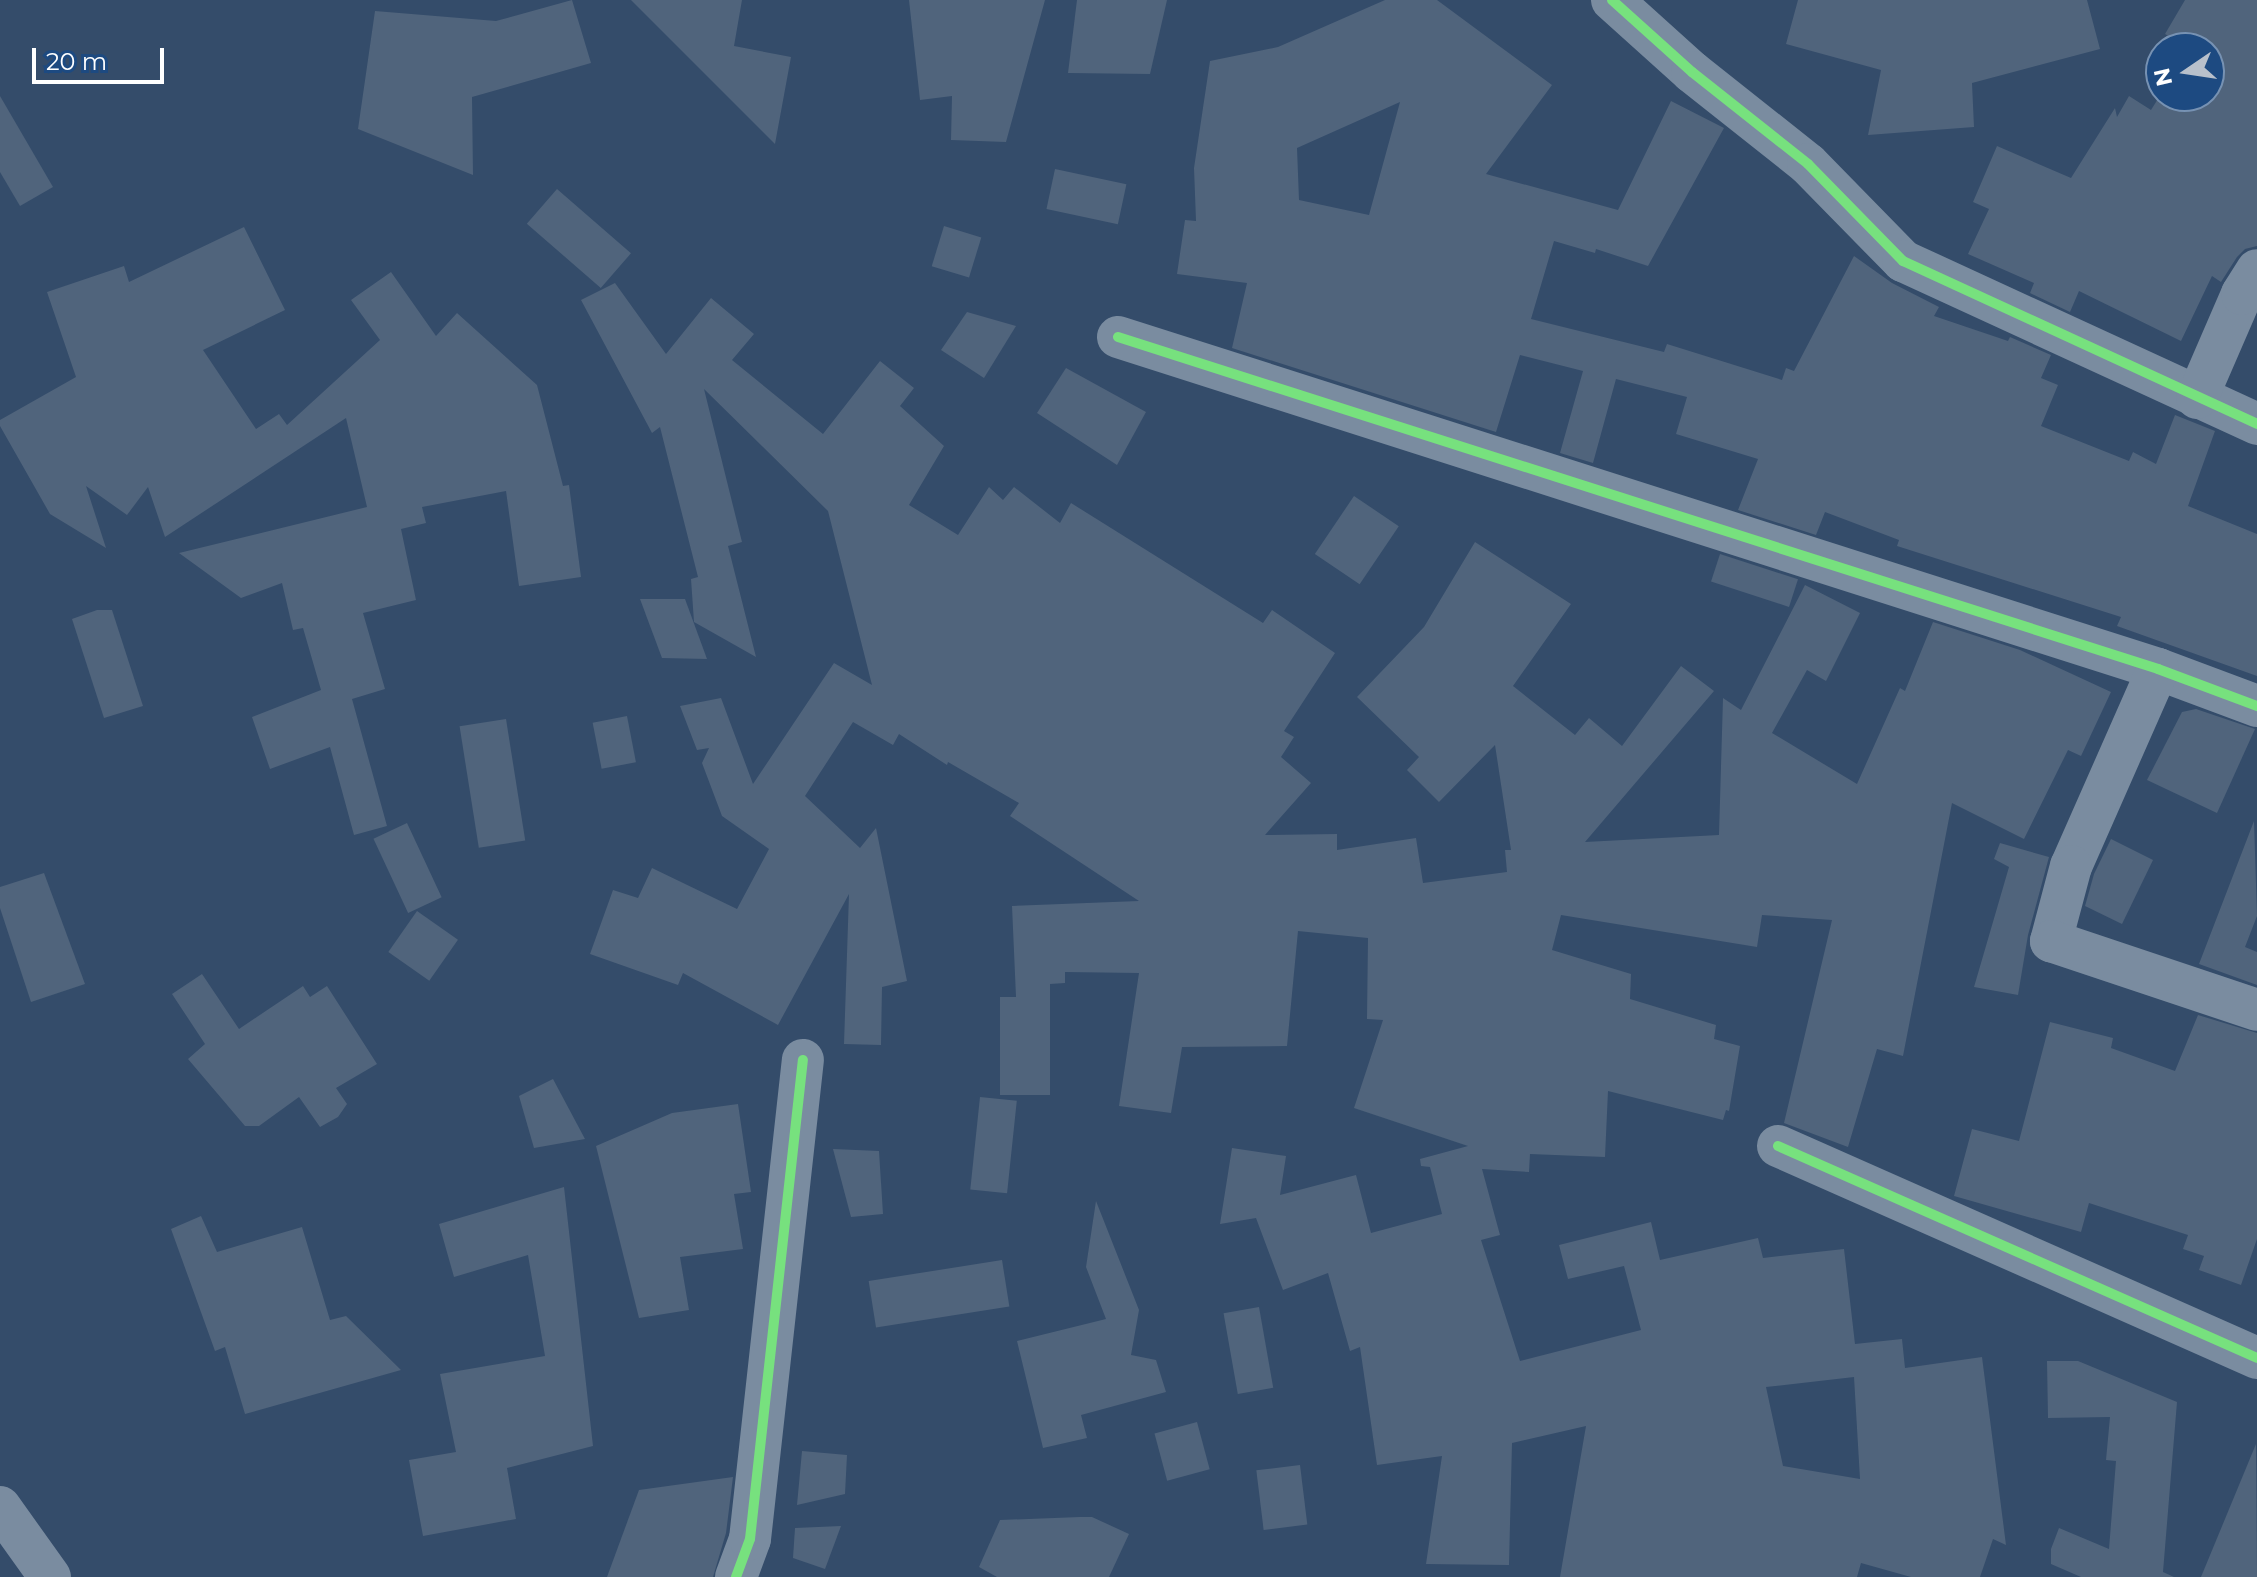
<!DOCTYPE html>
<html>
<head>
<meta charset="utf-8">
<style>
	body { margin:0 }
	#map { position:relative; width:2257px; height:1577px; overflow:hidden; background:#344c6a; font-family:Montserrat,sans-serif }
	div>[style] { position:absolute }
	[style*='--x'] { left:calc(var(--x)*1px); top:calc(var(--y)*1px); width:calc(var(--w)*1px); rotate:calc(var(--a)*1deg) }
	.building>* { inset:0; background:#50647c; transform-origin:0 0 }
	.minor>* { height:42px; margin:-21px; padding:0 21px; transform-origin:21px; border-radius:21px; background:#7a8ca0 }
	.cycleway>* { height:10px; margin:-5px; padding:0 5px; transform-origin:5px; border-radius:5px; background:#77e17e }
	span { translate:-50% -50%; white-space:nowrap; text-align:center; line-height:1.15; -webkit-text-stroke:8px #1d4a81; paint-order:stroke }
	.north { position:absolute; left:2145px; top:32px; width:80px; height:80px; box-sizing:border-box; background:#1d4a81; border:2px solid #7792b3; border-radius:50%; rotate:257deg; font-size:22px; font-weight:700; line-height:32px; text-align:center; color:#fff }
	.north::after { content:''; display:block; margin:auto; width:28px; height:36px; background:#b8c0cb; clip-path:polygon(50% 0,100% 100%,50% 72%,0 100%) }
	.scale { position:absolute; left:32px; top:48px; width:132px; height:36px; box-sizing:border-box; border:4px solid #fff; border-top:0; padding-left:10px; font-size:24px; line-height:28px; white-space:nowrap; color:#fff; -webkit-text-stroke:6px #1d4a81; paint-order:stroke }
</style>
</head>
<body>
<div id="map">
	<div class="building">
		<i style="clip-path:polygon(572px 0,591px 63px,472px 97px,473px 175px,358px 129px,375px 11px,496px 21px)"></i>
		<i style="clip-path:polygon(631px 0,742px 0,734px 46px,791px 57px,775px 144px)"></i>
		<i style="clip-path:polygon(909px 0,1045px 0,1006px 142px,951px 140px,952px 96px,920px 100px)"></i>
		<i style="clip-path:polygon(1077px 0,1167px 0,1150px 74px,1068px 73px)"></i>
		<i style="clip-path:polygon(evenodd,1385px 0,1437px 0,1552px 85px,1486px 174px,1618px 210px,1671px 101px,1724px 128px,1648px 266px,1596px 249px,1595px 253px,1554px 241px,1531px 319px,1664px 352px,1667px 344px,1782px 380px,1786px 368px,1794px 371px,1854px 256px,1892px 283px,1939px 307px,1934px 316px,2008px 341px,2010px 337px,2051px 355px,2041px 378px,2058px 385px,2041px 426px,2129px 461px,2133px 452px,2156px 464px,2175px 415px,2215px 431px,2188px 506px,2257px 534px,2257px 676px,2117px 626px,2121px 617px,1897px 546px,1899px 540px,1825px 512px,1816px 535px,1738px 510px,1758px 459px,1676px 434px,1687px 397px,1616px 379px,1593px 463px,1560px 453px,1583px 371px,1520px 355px,1496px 432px,1232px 348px,1247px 283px,1177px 274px,1185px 220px,1196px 221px,1194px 168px,1210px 61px,1278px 47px,1385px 0,1400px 102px,1369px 215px,1299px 200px,1297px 148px,1400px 102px)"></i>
		<i style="clip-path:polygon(1798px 0,2087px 0,2100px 49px,1972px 83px,1974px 127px,1868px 135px,1881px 70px,1786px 44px)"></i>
		<i style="clip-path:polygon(2185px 0,2257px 0,2257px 246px,2245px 249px,2237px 257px,2221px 282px,2212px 276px,2181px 341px,2079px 291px,2070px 312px,2030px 293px,2034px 283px,1968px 254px,1989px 209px,1973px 202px,1997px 146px,2071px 178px,2115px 108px,2117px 117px,2129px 96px,2151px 110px,2161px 94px,2209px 96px,2209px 48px,2189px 48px,2165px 34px)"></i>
		<i style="clip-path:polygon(0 96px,53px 187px,20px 206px,0 172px)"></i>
		<i style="left:1055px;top:169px;width:73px;height:41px;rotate:12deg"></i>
		<i style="left:557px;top:189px;width:98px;height:46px;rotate:41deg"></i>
		<i style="left:944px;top:226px;width:39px;height:42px;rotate:17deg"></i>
		<i style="clip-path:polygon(244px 227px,285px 310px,203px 350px,256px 429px,279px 414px,287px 425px,380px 340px,351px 300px,391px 272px,436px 336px,457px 313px,537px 385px,563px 486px,569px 485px,581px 577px,519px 586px,506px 491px,422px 507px,426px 523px,401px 529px,416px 600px,363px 613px,385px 689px,352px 699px,387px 826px,354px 835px,330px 747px,270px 769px,252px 717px,321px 690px,303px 628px,293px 630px,282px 583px,241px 598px,179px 553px,367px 507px,346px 418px,165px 537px,148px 487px,127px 515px,86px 486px,106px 548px,50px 514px,0 426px,0 420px,76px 377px,47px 292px,124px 266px,129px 282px)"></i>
		<i style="clip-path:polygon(evenodd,615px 283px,666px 354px,711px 298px,754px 334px,732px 360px,823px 434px,880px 361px,914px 388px,900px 406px,944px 446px,909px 505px,958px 535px,989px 487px,1003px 500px,1014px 487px,1060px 523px,1071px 503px,1263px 623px,1272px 610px,1335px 653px,1284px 731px,1294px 737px,1281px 757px,1311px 783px,1265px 835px,1337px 834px,1337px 850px,1416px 838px,1423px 883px,1507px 872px,1505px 850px,1511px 850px,1495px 745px,1439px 802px,1407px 770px,1419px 757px,1357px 697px,1424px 627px,1475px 542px,1571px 604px,1513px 686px,1575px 735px,1589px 718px,1622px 746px,1681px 666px,1714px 691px,1585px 842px,1719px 835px,1723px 698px,1741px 710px,1805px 585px,1860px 613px,1826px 681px,1807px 670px,1772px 733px,1857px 784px,1900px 688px,1905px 691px,1933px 622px,2020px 650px,2111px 692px,2081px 756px,2068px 750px,2024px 839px,1952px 803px,1903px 1056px,1877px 1049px,1848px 1147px,1784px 1123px,1832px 920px,1762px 915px,1757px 947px,1561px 915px,1552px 950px,1631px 974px,1630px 999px,1716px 1025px,1714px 1039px,1740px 1046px,1729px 1111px,1726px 1110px,1723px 1120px,1608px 1091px,1605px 1157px,1530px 1154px,1529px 1172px,1482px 1169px,1500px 1235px,1481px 1240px,1520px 1361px,1641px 1330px,1624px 1266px,1568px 1279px,1559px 1245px,1651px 1222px,1660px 1260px,1758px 1238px,1763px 1258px,1844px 1249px,1855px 1344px,1902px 1339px,1905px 1368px,1982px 1357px,2006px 1545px,1993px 1539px,1980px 1577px,1911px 1577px,1861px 1563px,1857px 1577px,1560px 1577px,1586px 1426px,1512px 1443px,1509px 1565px,1426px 1564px,1442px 1456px,1377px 1465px,1360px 1347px,1350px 1351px,1328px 1273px,1283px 1290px,1256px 1218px,1220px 1224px,1232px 1148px,1286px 1156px,1280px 1195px,1356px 1175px,1371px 1233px,1442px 1214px,1430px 1167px,1421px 1166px,1420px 1159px,1468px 1146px,1354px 1108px,1383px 1020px,1367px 1019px,1368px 938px,1298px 931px,1287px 1046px,1182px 1047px,1171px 1113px,1119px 1106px,1139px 973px,1065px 972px,1065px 983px,1050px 984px,1050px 1095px,1000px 1095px,1000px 997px,1016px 997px,1012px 906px,1139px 901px,1010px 816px,1019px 803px,948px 762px,947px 765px,899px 734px,893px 745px,853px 722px,805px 796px,860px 848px,876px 828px,907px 981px,882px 987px,881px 1045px,844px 1044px,849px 894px,778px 1025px,683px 973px,678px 985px,590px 954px,613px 890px,638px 898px,652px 868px,737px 909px,769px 849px,722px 816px,702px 763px,709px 748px,697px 750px,680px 706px,721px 698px,753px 784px,834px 663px,872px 685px,828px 511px,704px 389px,742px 542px,728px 546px,756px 657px,694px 622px,691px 579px,698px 577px,660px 427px,652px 433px,581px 300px,615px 283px,1854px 1377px,1860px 1479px,1783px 1466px,1766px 1387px,1854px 1377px)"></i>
		<i style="clip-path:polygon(967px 312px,1016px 326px,984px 378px,941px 350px)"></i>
		<i style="clip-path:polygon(1066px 368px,1146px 412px,1117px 465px,1037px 413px)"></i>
		<i style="left:1354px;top:496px;width:54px;height:70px;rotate:34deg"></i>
		<i style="left:1720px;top:554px;width:82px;height:29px;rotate:18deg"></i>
		<i style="clip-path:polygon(640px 599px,685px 599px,707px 659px,662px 658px)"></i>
		<i style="clip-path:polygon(97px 610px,112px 610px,143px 706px,104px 718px,72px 619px)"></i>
		<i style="clip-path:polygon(2196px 709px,2255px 729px,2217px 813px,2147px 780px,2182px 712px)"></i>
		<i style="left:627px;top:716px;width:47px;height:35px;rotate:79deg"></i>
		<i style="left:506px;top:719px;width:123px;height:47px;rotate:81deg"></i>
		<i style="clip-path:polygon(2254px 821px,2257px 916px,2245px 947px,2257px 952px,2257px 985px,2199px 964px)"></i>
		<i style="left:407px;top:823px;width:82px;height:37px;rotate:65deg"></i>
		<i style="clip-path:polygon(2111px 839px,2153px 860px,2122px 924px,2085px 906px,2094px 874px)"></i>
		<i style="clip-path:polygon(2000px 843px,2049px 857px,2028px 935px,2018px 995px,1974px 987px,2009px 867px,1994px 859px)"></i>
		<i style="clip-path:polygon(44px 873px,85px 984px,31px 1002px,0 908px,0 887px)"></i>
		<i style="left:417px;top:911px;width:50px;height:50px;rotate:35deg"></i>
		<i style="clip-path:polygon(202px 974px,239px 1029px,303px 986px,310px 997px,327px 986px,377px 1064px,336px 1088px,347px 1104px,338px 1117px,320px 1127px,299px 1097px,259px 1126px,245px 1126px,188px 1059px,205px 1044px,172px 994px)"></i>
		<i style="clip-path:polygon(2198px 1015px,2257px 1033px,2257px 1239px,2241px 1285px,2199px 1270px,2204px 1256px,2183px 1249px,2188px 1235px,2089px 1203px,2081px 1232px,1954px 1196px,1972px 1129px,2019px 1141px,2050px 1022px,2113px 1038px,2111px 1048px,2175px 1071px)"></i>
		<i style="clip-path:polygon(553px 1079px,585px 1139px,534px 1148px,519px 1096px)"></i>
		<i style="left:980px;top:1097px;width:37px;height:93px;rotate:6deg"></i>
		<i style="clip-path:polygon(738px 1104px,751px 1192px,734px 1194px,743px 1249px,680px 1257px,689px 1310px,639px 1318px,596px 1146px,672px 1113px)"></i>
		<i style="clip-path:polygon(833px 1149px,879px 1151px,883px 1214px,851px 1217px)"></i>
		<i style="clip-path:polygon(564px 1187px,593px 1446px,507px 1468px,516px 1519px,423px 1536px,409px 1460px,456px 1452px,440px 1374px,545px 1356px,528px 1255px,454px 1277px,439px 1224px)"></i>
		<i style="clip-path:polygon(1096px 1201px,1139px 1310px,1131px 1355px,1156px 1360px,1166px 1392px,1081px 1415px,1087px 1438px,1043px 1448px,1017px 1341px,1106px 1319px,1086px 1267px)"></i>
		<i style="clip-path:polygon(201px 1216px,217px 1252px,302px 1227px,330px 1320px,346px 1316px,401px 1370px,245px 1414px,225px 1347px,215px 1351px,171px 1229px)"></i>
		<i style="left:1002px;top:1260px;width:47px;height:135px;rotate:81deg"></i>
		<i style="left:1259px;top:1307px;width:82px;height:36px;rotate:80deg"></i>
		<i style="clip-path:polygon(2047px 1361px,2078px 1361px,2177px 1402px,2163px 1572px,2174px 1577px,2081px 1577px,2051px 1564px,2051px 1549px,2059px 1528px,2109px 1549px,2116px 1461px,2106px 1460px,2110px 1417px,2048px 1418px)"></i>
		<i style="left:1197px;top:1422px;width:49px;height:44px;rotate:75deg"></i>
		<i style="clip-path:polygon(2256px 1444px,2257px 1577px,2201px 1577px)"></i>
		<i style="clip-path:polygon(802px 1451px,847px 1455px,845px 1494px,797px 1505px)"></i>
		<i style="left:1300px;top:1465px;width:60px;height:44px;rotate:83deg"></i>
		<i style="clip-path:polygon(733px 1477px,726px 1533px,713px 1577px,607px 1577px,639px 1490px)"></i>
		<i style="clip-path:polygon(1080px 1517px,1092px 1517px,1129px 1534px,1109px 1577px,997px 1577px,979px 1567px,1000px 1520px)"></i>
		<i style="clip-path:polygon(841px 1526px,825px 1569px,793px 1558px,795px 1528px)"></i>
	</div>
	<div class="minor">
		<i style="--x:1612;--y:0;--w:108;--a:42"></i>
		<i style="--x:1692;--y:72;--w:148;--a:38.4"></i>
		<i style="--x:1808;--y:164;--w:136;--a:45.6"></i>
		<i style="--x:1903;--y:261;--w:390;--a:24.7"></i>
		<i style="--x:1118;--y:337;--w:1092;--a:17.7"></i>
		<i style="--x:2158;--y:669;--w:106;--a:20.5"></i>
		<i style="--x:2197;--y:398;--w:113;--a:-66.6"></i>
		<i style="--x:2242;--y:294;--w:28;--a:-58"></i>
		<i style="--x:2158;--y:669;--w:215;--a:113.8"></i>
		<i style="--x:2071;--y:866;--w:78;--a:104.9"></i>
		<i style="--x:2051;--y:941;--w:217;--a:18.5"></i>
		<i style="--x:1778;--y:1146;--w:524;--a:23.87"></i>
		<i style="--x:0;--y:1507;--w:86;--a:54.5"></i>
		<i style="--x:736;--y:1577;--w:40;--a:-69.8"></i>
		<i style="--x:750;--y:1539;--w:482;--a:-83.7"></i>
	</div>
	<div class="cycleway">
		<i style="--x:1612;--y:0;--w:108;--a:42"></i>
		<i style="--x:1692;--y:72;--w:148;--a:38.4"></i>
		<i style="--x:1808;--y:164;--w:136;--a:45.6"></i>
		<i style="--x:1903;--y:261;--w:390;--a:24.7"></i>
		<i style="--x:1118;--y:337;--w:1092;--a:17.7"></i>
		<i style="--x:2158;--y:669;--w:106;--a:20.5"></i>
		<i style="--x:1778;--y:1146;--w:524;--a:23.87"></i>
		<i style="--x:736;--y:1577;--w:40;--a:-69.8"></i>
		<i style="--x:750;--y:1539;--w:482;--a:-83.7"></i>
	</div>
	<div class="north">N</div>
	<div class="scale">20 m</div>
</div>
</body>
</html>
